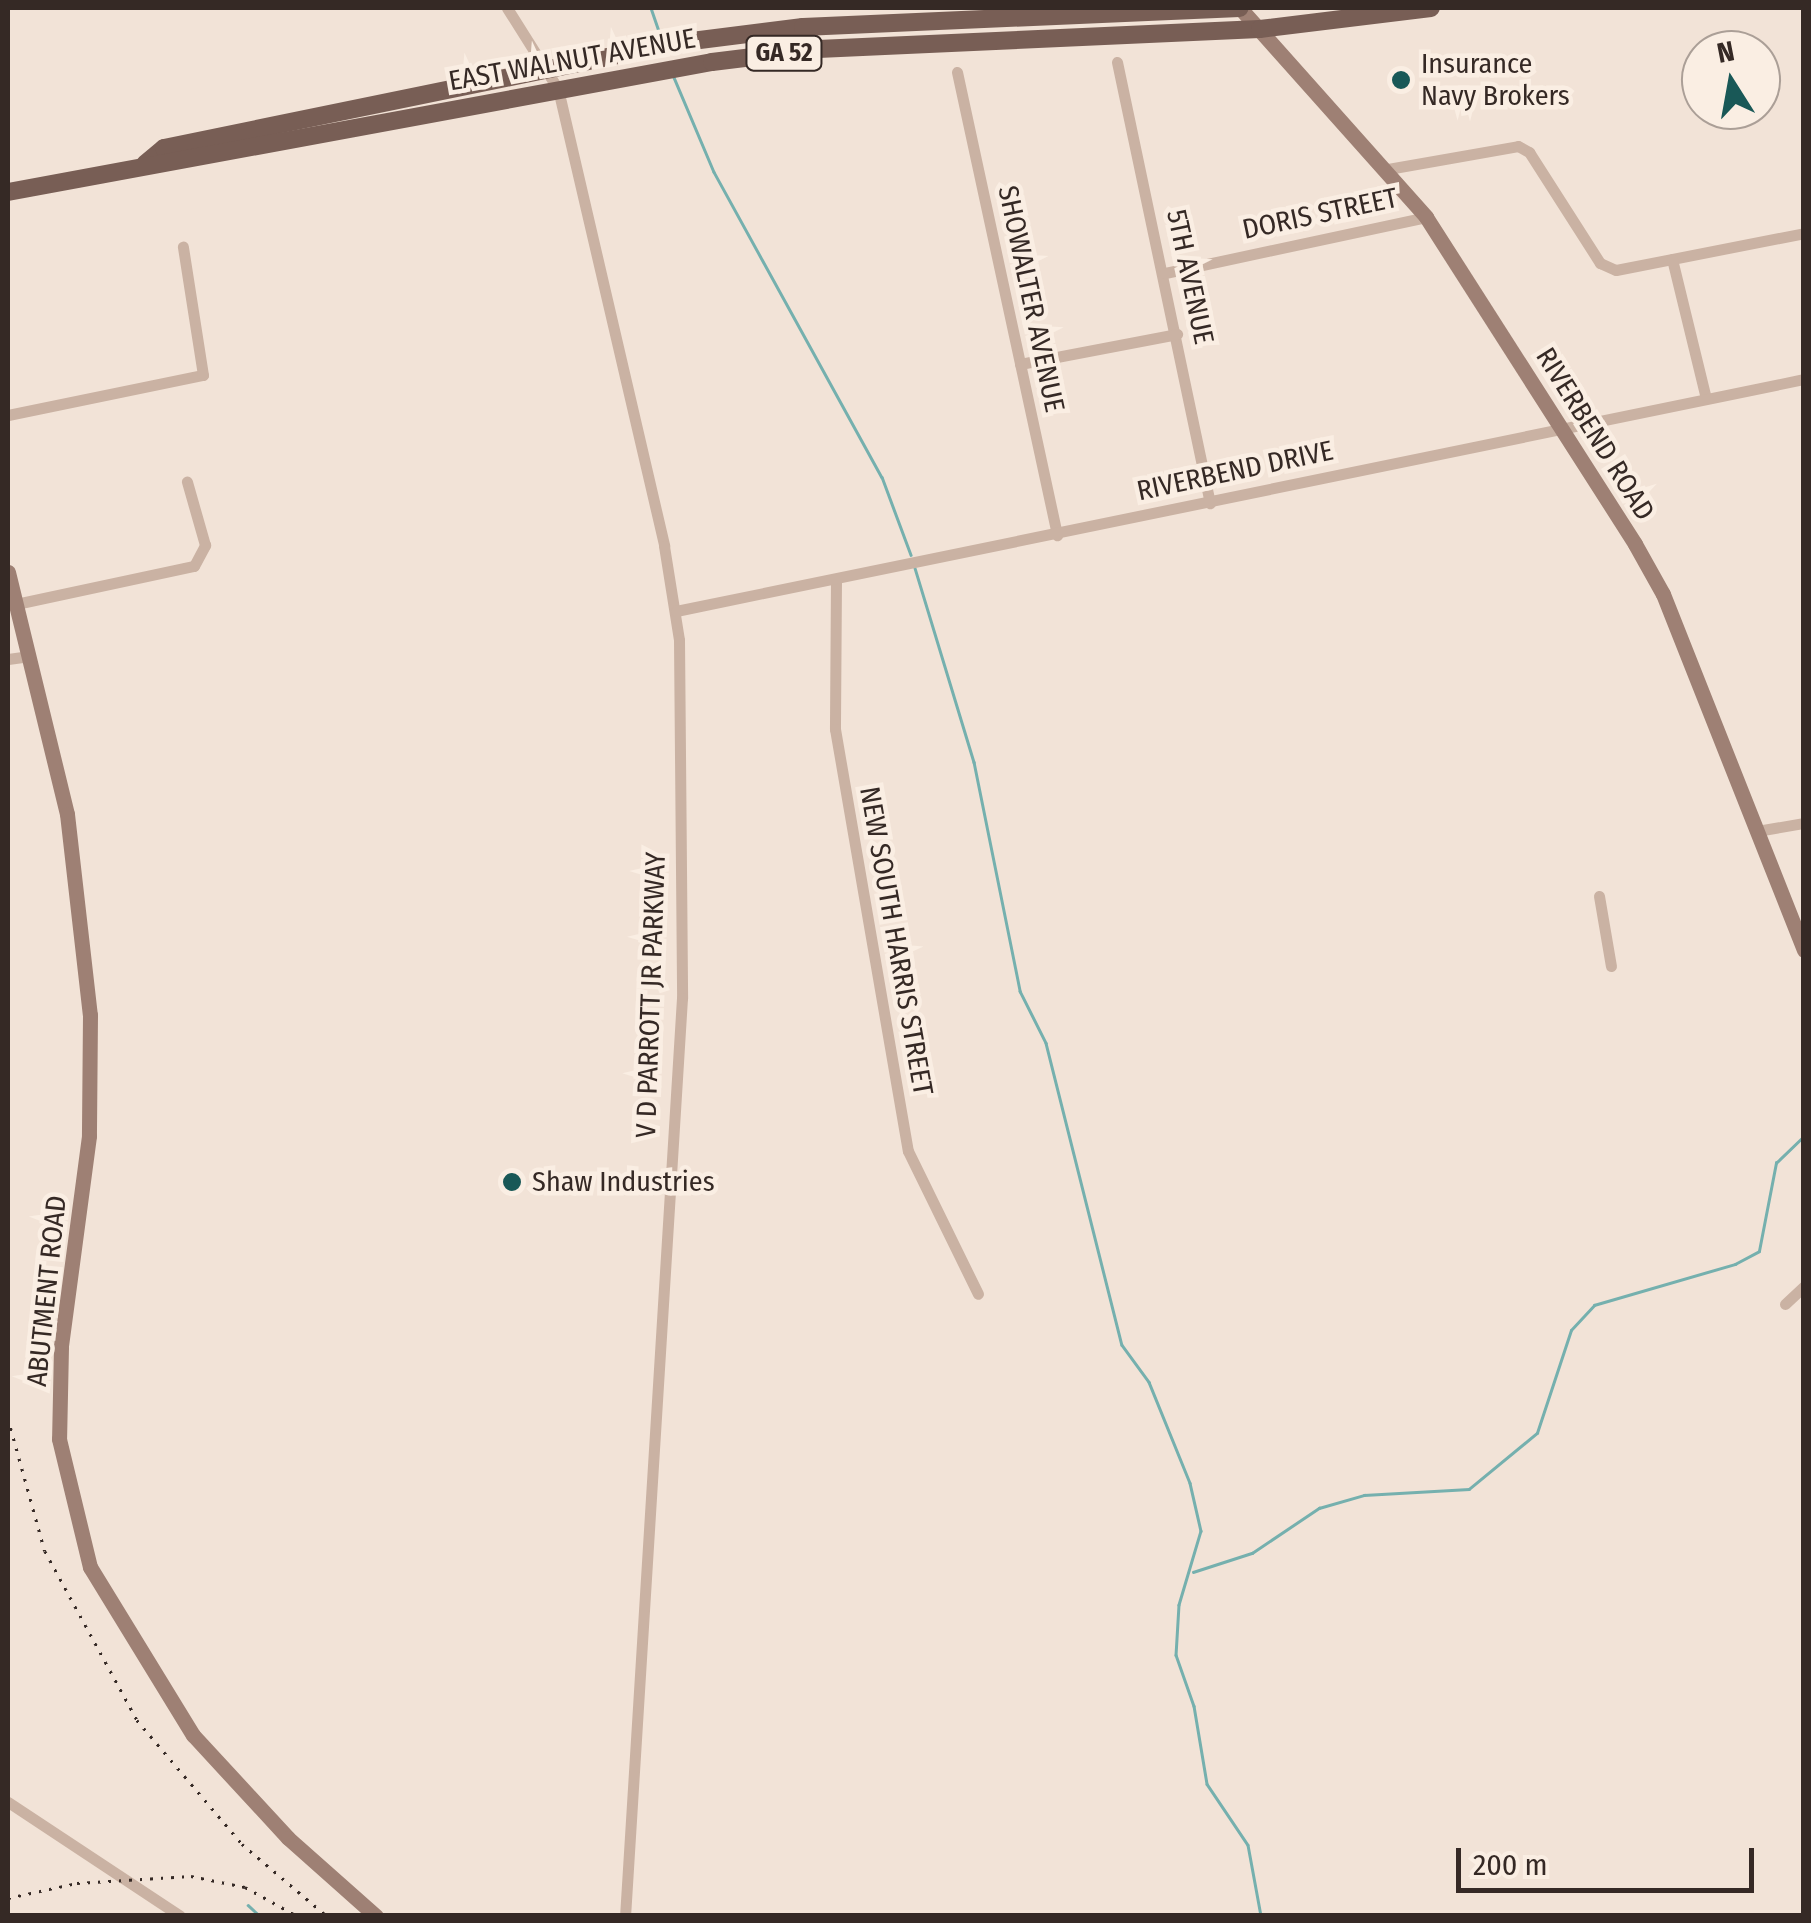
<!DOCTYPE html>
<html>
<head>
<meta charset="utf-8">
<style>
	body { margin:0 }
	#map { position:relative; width:1811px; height:1923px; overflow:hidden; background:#f2e3d7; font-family:"Fira Sans Condensed",sans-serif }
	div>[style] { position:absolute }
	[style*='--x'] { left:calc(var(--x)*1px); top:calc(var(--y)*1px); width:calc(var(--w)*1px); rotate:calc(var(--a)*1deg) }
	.stream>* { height:2.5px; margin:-1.25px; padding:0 1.25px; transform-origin:1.25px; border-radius:1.25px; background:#75b0ae }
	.street>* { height:11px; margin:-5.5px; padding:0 5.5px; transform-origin:5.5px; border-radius:5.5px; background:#cab2a3 }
	.secondary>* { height:15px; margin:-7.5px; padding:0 7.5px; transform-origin:7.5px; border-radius:7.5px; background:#9e8074 }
	.primary>* { height:18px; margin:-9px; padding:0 9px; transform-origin:9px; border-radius:9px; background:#785e55 }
	.rail>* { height:2.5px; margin-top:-1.25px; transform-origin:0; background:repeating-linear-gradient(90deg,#352925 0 2.5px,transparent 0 10.5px) }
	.dots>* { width:28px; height:28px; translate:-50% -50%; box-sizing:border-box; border:5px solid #faeee3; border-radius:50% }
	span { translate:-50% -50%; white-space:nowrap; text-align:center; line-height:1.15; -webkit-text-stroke:9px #faeee3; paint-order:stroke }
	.shield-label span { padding:2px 8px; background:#faeee3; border:2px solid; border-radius:8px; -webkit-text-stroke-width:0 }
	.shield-label { font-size:25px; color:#352925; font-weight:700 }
	.street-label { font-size:28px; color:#352925 }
	.poi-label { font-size:28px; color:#352925 }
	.left { translate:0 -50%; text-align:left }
	.frame { position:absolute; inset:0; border:10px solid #352925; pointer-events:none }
	.north { position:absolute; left:1681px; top:30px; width:100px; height:100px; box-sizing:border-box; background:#faeee3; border:2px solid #ab9f97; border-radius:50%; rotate:349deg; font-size:28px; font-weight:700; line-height:40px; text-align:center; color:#352925 }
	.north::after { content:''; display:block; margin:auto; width:35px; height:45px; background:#195857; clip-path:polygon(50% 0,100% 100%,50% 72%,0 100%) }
	.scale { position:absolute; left:1456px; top:1848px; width:298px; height:45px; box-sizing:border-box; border:5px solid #352925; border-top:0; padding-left:12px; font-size:30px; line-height:35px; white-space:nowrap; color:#352925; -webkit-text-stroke:8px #faeee3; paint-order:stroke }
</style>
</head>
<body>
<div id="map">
	<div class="stream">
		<i style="--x:651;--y:8;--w:28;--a:71"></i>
		<i style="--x:673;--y:75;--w:105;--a:67.1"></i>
		<i style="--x:714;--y:172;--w:348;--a:61.2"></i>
		<i style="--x:882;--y:477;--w:83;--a:69.6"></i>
		<i style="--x:915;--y:568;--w:203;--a:73.1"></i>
		<i style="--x:974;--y:762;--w:234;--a:78.6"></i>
		<i style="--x:1020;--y:991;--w:58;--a:63.4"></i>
		<i style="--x:1046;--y:1043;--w:311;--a:75.9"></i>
		<i style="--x:1122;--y:1345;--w:46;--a:53.9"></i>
		<i style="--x:1149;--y:1382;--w:109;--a:67.9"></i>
		<i style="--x:1190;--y:1483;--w:49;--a:77.1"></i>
		<i style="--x:1201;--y:1531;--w:77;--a:106.6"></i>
		<i style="--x:1179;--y:1605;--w:50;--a:93.4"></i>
		<i style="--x:1176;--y:1655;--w:54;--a:70.6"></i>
		<i style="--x:1194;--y:1706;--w:79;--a:80.5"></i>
		<i style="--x:1207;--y:1784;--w:73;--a:56.1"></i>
		<i style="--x:1248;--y:1845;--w:72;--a:79.6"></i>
		<i style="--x:1193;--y:1572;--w:62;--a:-17.9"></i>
		<i style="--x:1252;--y:1553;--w:81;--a:-33.9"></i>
		<i style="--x:1319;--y:1508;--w:47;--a:-16.1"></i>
		<i style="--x:1364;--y:1495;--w:105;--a:-3.3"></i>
		<i style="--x:1469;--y:1489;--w:88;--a:-39.5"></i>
		<i style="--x:1537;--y:1433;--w:108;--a:-71.7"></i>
		<i style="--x:1571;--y:1330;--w:34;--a:-47"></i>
		<i style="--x:1594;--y:1305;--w:147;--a:-16.2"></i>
		<i style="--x:1735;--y:1264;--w:27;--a:-28"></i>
		<i style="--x:1759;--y:1251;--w:90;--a:-79.1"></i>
		<i style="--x:1776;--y:1163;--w:39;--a:-44"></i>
		<i style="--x:248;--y:1905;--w:16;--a:43"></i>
	</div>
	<div class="street">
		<i style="--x:507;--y:8;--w:96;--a:57.8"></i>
		<i style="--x:558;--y:89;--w:469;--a:76.9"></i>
		<i style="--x:664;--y:546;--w:95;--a:80.9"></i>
		<i style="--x:679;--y:640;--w:358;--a:89.5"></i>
		<i style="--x:682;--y:998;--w:920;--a:93.55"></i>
		<i style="--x:1117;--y:62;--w:451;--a:78.1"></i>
		<i style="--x:957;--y:72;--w:474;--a:77.8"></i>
		<i style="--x:1388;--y:169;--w:132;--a:-10"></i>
		<i style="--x:1518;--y:146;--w:13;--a:29"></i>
		<i style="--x:1529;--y:152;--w:132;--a:57.4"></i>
		<i style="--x:1600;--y:263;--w:17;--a:24"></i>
		<i style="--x:1616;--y:270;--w:192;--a:-11.1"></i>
		<i style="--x:1672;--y:259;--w:143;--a:76.3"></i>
		<i style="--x:1165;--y:273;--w:267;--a:-12.1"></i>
		<i style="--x:1020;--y:364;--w:160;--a:-10.8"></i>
		<i style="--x:8;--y:415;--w:199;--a:-11.6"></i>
		<i style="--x:203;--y:375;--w:130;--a:-98.9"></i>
		<i style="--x:836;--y:580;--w:149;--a:90.4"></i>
		<i style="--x:835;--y:729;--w:428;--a:80.2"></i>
		<i style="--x:908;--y:1151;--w:159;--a:63.9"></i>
		<i style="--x:16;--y:604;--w:182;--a:-12.1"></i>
		<i style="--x:194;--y:566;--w:24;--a:-62"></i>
		<i style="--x:205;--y:545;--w:66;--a:-105.9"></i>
		<i style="--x:676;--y:611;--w:1152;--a:-11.62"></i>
		<i style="--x:8;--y:659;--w:22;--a:-8"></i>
		<i style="--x:1757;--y:831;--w:48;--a:-9.7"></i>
		<i style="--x:1599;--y:896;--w:71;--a:80.3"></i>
		<i style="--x:1785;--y:1304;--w:26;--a:-43"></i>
		<i style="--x:8;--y:1802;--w:206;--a:33.5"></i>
	</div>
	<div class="secondary">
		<i style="--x:1240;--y:8;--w:280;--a:48.3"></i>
		<i style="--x:1426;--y:217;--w:388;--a:57.4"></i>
		<i style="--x:1635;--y:544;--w:57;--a:60.8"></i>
		<i style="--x:1663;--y:594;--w:383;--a:68.4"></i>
		<i style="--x:8;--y:572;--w:249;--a:76.3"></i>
		<i style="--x:67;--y:814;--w:202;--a:83.5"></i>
		<i style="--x:90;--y:1015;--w:121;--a:90.5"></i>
		<i style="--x:89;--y:1136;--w:213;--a:97.6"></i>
		<i style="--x:61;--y:1347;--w:92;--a:91.2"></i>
		<i style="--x:59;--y:1439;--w:132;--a:76.4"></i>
		<i style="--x:90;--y:1567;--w:197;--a:58.5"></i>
		<i style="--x:193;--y:1735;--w:140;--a:47.3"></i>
		<i style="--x:288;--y:1838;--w:118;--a:41.6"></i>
	</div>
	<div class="primary">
		<i style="--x:145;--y:164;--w:25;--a:-40"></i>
		<i style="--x:164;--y:148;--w:523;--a:-11.59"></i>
		<i style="--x:676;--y:43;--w:128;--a:-7.2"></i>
		<i style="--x:803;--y:27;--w:437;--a:-2.5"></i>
		<i style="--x:8;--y:192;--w:716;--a:-10.46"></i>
		<i style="--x:712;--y:62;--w:107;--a:-7"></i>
		<i style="--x:818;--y:49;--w:442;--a:-2.6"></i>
		<i style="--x:1260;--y:29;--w:172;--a:-7"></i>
	</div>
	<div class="rail">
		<i style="--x:8;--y:1418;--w:138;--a:74.5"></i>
		<i style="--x:45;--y:1551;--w:192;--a:61.4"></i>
		<i style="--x:137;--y:1720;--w:162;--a:49.7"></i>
		<i style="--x:242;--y:1844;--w:111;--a:40.3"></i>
		<i style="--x:8;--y:1898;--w:71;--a:-12.3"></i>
		<i style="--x:77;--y:1883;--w:114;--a:-3.5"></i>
		<i style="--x:191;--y:1876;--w:55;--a:11.5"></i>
		<i style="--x:245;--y:1887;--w:60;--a:29.1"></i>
	</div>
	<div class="dots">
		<i style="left:1401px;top:80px;background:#195857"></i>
		<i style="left:512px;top:1182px;background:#195857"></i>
	</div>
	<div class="shield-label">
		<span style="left:784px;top:53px">GA 52</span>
	</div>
	<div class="street-label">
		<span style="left:572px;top:60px;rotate:-10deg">EAST WALNUT AVENUE</span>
		<span style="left:1320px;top:214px;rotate:-12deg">DORIS STREET</span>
		<span style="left:1190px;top:277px;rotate:78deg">5TH AVENUE</span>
		<span style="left:1031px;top:299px;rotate:78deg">SHOWALTER AVENUE</span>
		<span style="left:1595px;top:434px;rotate:58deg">RIVERBEND ROAD</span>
		<span style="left:1235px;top:471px;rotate:-12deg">RIVERBEND DRIVE</span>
		<span style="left:896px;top:941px;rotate:80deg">NEW SOUTH HARRIS STREET</span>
		<span style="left:651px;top:995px;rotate:-88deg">V D PARROTT JR PARKWAY</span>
		<span style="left:47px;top:1291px;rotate:-84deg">ABUTMENT ROAD</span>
	</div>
	<div class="poi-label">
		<span class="left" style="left:1421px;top:80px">Insurance<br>Navy Brokers</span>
		<span class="left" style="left:532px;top:1182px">Shaw Industries</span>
	</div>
	<div class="frame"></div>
	<div class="north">N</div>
	<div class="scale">200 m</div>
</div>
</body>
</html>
